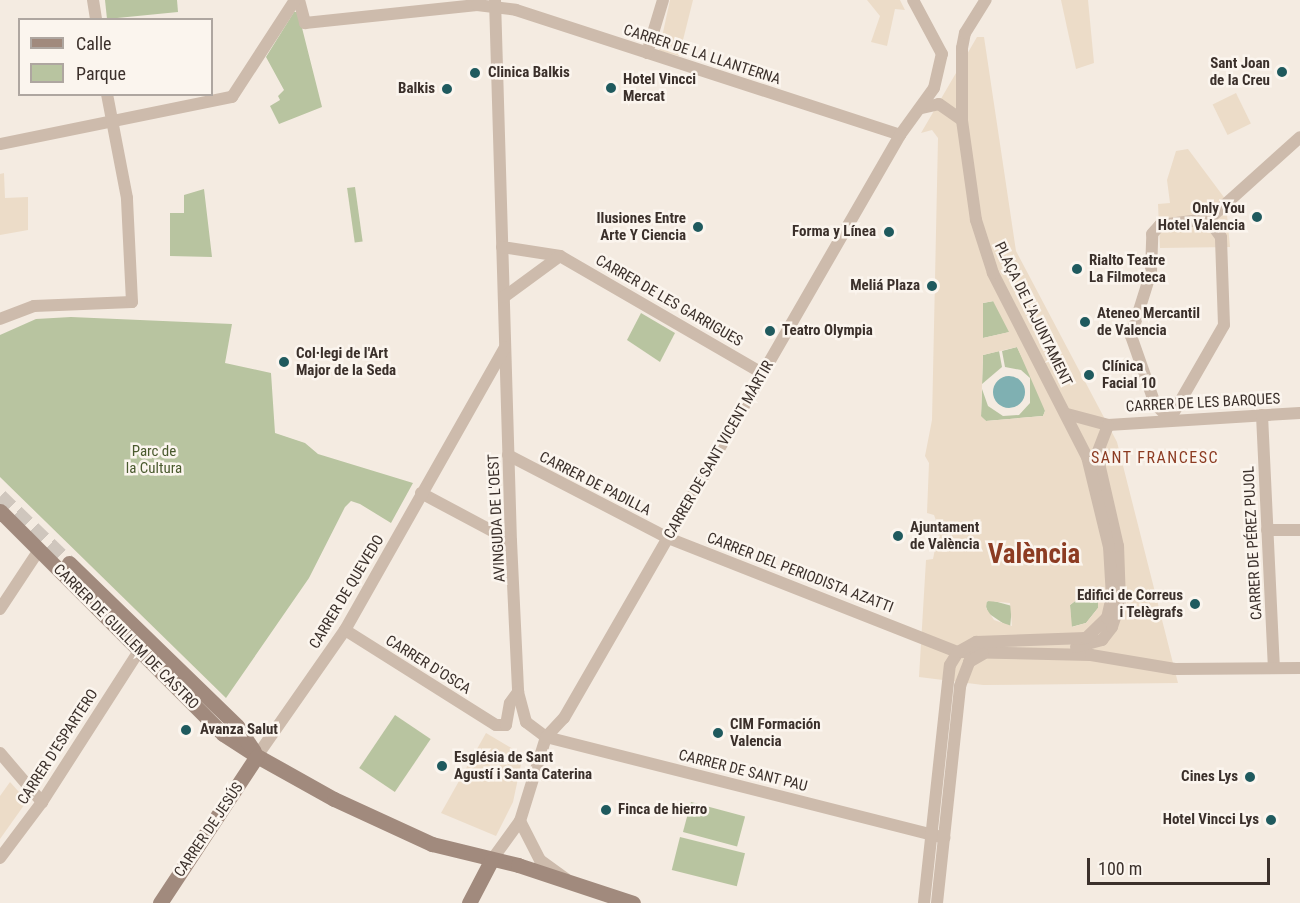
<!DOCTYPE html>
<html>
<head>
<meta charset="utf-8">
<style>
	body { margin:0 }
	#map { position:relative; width:1300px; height:903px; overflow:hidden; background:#f4ebe1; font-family:"Roboto Condensed",sans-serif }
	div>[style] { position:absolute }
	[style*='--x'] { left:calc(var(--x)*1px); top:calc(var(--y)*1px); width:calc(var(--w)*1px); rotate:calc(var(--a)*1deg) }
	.green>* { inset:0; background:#b8c4a0; transform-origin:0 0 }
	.plaza>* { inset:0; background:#ecdcc8; transform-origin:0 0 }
	.water>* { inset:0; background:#7fb0b2 }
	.round { border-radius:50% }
	.secondary-tunnel>* { height:15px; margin-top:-7.5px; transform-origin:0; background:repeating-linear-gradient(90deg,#cfc6bd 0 15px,transparent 0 23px) }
	.street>* { height:12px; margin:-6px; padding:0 6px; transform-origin:6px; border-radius:6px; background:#cdbbac }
	.secondary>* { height:15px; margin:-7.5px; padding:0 7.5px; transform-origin:7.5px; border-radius:7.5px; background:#a18a7d }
	.dots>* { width:16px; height:16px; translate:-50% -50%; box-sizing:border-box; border:3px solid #fbf5ee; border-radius:50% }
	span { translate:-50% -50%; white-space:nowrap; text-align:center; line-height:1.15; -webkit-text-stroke:5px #fbf5ee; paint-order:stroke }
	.street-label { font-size:15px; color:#3b302b }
	.poi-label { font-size:15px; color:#3b302b; font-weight:700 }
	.right { translate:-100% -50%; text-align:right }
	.left { translate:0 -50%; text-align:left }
	.park-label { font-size:15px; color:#4a5a2e }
	.neighbourhood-label { font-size:16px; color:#8c3b22; letter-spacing:1.5px }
	.town-label { font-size:27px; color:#8c3b22; font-weight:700 }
	.legend { position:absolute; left:18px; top:18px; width:195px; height:78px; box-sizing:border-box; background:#fbf5ee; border:2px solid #aea6a0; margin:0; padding:8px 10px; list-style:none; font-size:18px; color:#3b302b }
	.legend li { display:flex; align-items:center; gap:12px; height:30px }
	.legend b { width:30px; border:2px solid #aea6a0 }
	.scale { position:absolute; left:1087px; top:858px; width:183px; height:27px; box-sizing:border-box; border:3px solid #3b302b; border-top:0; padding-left:8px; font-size:18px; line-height:21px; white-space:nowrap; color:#3b302b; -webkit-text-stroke:4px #fbf5ee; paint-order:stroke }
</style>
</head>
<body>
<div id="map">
	<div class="green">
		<i style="clip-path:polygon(105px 0,177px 0,178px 12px,107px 19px)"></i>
		<i style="clip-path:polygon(294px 12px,298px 12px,322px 107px,279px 124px,270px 106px,280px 100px,278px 96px,284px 90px,266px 57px)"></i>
		<i style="left:355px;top:187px;width:55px;height:8px;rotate:82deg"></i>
		<i style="clip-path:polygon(204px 189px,212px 257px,170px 256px,170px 213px,184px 213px,184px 195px)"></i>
		<i style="clip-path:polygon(994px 301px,1010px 332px,983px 338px,983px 303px)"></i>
		<i style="clip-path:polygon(641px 313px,675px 333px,660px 362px,627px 340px)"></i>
		<i style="clip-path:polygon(71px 317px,232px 324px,225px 363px,271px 373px,275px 433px,305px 443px,318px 454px,413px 483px,391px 523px,360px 504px,351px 501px,345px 507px,309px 578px,226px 698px,0 477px,0 335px,36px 319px)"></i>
		<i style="clip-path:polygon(1017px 347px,1044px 403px,1045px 411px,1043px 416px,986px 421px,981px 417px,982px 389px,988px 406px,1003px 416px,1019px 415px,1030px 403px,1030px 378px,1021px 370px,1005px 367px,1002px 351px)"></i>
		<i style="clip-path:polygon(999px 351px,1002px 367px,982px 384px,983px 355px)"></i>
		<i style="clip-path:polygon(1079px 598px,1098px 598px,1098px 608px,1086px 623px,1071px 627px,1070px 605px)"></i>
		<i style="clip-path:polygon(990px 600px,1012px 606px,1010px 628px,988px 613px,985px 603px)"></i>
		<i style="clip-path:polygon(1128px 622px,1134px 648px,1124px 648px,1111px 641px)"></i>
		<i style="left:395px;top:715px;width:43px;height:64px;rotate:34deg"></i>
		<i style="left:691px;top:802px;width:56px;height:31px;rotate:15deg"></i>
		<i style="left:680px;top:837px;width:67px;height:34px;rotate:14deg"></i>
	</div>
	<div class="plaza">
		<i style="clip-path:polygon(670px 0,693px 0,679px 56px,659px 51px)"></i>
		<i style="clip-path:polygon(867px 0,900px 0,905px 10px,895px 9px,887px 46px,871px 42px,880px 16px)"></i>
		<i style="clip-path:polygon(1061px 0,1088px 0,1094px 63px,1076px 69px)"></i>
		<i style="clip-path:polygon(evenodd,977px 37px,984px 37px,1016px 251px,1117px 442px,1178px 683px,983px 685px,919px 677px,926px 560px,933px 559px,939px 529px,934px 515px,927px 513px,929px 463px,925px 456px,932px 420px,938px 138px,932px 130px,921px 133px,977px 37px,993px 301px,1009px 332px,983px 338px,983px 303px,993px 301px,977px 37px,1017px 347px,1045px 411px,1043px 416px,986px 421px,981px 416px,983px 355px,1017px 347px,977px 37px,1079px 598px,1098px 598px,1098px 608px,1086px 623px,1072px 627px,1070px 605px,1079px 598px,977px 37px,987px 601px,1010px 603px,1012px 626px,994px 620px,986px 608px,987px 601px)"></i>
		<i style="left:1236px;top:93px;width:34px;height:26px;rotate:64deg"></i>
		<i style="clip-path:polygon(1188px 149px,1232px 208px,1227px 215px,1230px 247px,1160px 248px,1158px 204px,1170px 203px,1167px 180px,1176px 151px)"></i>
		<i style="clip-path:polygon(4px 173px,5px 198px,28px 197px,28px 230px,0 235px,0 174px)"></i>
		<i style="clip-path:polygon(486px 733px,523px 755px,513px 802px,496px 836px,441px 813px)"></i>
		<i style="clip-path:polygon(10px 782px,27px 801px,0 839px,0 796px)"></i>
	</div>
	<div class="water">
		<i class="round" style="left:993px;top:376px;width:32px;height:32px"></i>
	</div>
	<div class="secondary-tunnel">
		<i style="--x:0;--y:496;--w:96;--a:44.2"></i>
	</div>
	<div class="street">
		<i style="--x:93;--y:0;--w:20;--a:81"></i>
		<i style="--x:299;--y:0;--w:24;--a:75"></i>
		<i style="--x:305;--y:23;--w:173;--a:-6"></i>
		<i style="--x:477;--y:5;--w:39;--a:7"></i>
		<i style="--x:516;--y:10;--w:404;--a:18"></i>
		<i style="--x:495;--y:0;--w:541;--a:88.31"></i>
		<i style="--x:511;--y:541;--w:151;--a:87.3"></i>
		<i style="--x:518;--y:692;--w:31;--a:75"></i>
		<i style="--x:526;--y:722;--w:25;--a:37"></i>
		<i style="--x:546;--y:737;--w:411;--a:14.2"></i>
		<i style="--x:647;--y:53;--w:55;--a:-73.2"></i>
		<i style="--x:922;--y:108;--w:17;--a:-13"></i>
		<i style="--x:939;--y:104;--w:28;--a:35"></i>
		<i style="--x:0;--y:144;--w:237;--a:-11.5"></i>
		<i style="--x:232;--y:97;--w:116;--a:-57"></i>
		<i style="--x:502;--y:247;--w:59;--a:8.8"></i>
		<i style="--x:560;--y:256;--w:233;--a:30.1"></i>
		<i style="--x:504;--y:297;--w:69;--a:-36.2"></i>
		<i style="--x:0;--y:319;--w:36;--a:-21"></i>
		<i style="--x:34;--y:306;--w:98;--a:-2.3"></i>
		<i style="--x:132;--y:302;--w:104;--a:-92.8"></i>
		<i style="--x:127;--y:198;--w:106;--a:-100.9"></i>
		<i style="--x:1067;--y:414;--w:42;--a:15"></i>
		<i style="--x:1108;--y:425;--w:192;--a:-3.6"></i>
		<i style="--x:1262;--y:415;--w:253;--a:87.3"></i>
		<i style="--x:1170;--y:419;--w:21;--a:-135"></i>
		<i style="--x:1155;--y:404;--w:72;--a:-109.4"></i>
		<i style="--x:1131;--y:336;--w:67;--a:-72.6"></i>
		<i style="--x:1151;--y:272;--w:38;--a:-88"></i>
		<i style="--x:1152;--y:234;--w:12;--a:-48"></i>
		<i style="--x:1160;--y:225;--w:49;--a:-7"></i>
		<i style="--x:1209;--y:219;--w:122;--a:-42"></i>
		<i style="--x:1170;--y:419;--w:108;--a:-60.1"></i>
		<i style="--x:1224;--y:325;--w:88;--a:-92"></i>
		<i style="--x:1221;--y:237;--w:14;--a:-126"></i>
		<i style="--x:1213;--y:226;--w:11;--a:-165"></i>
		<i style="--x:508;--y:455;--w:180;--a:27.4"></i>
		<i style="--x:668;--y:538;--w:312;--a:21.5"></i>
		<i style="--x:958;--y:652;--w:133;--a:1.3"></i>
		<i style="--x:1091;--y:655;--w:85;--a:9.5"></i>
		<i style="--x:1175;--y:669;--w:125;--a:-0.5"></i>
		<i style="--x:421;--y:493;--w:102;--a:28.1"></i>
		<i style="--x:1267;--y:530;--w:33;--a:0"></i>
		<i style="--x:0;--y:609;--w:71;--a:-56.5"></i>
		<i style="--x:345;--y:630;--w:178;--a:32.2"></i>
		<i style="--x:496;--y:725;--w:10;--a:0"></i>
		<i style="--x:506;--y:725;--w:22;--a:-80"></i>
		<i style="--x:510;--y:703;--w:14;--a:-54"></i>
		<i style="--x:1076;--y:647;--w:27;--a:-15"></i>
		<i style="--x:1102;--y:640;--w:16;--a:-52"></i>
		<i style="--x:1112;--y:627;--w:26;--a:-72"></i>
		<i style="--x:1120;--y:602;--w:56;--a:-92"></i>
		<i style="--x:1118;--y:546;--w:94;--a:-102.9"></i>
		<i style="--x:1097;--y:454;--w:31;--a:-69"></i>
		<i style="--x:0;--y:753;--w:65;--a:49.4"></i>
		<i style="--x:257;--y:756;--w:154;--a:-55.1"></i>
		<i style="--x:345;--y:630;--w:325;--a:-60.5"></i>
		<i style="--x:520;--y:821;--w:44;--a:62.9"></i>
		<i style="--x:540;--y:860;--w:32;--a:36"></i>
		<i style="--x:0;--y:858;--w:70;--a:-53.1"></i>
		<i style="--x:42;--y:802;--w:179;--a:-57.3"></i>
		<i style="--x:491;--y:861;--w:49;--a:-54.1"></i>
		<i style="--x:520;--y:821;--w:88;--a:-72.8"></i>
		<i style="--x:546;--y:737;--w:26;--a:-47"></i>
		<i style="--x:564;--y:718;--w:673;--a:-60.04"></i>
		<i style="--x:900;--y:135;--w:58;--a:-54.1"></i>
		<i style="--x:934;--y:88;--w:35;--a:-77"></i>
		<i style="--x:942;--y:54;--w:61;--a:-118.2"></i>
		<i style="--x:924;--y:903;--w:239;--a:-83.8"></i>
		<i style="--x:950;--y:665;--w:15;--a:-58"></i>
		<i style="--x:958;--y:652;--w:21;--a:-29"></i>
		<i style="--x:976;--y:642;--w:110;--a:-2.1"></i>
		<i style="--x:1086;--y:638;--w:29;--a:-44"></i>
		<i style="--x:1107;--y:618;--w:22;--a:-77"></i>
		<i style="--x:1112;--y:597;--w:50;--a:-93.4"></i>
		<i style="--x:1109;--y:547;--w:93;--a:-103.7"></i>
		<i style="--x:1087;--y:457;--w:207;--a:-117.1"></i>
		<i style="--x:993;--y:273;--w:56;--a:-107.8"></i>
		<i style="--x:976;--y:220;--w:101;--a:-98"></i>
		<i style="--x:962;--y:120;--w:72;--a:-90"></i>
		<i style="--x:962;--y:48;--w:15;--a:-79"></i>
		<i style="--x:965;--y:33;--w:39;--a:-58"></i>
		<i style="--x:937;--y:903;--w:218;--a:-83.9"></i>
		<i style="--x:960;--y:686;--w:26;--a:-69"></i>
		<i style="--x:969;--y:662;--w:16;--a:-30"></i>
	</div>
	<div class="secondary">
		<i style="--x:0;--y:511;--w:315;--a:45"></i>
		<i style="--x:223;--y:734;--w:40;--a:32.9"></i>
		<i style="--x:257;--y:756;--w:88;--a:29.2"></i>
		<i style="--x:334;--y:799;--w:108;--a:24.7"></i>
		<i style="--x:432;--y:844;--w:89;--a:13.7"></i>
		<i style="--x:518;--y:865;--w:121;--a:18.3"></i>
		<i style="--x:69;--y:563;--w:234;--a:44.1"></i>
		<i style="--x:237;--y:726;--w:30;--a:56"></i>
		<i style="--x:160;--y:903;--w:176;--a:-56.6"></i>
		<i style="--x:469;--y:903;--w:47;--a:-62.4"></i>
	</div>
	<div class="dots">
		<i style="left:1282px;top:72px;background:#1f5a5e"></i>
		<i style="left:475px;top:73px;background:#1f5a5e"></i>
		<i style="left:611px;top:88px;background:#1f5a5e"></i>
		<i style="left:447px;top:89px;background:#1f5a5e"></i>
		<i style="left:1257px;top:217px;background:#1f5a5e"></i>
		<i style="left:698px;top:227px;background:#1f5a5e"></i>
		<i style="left:889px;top:232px;background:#1f5a5e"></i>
		<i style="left:1077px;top:269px;background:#1f5a5e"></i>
		<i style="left:932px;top:286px;background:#1f5a5e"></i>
		<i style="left:1085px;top:322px;background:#1f5a5e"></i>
		<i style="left:770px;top:331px;background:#1f5a5e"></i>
		<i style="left:284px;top:362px;background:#1f5a5e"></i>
		<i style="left:1089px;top:375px;background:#1f5a5e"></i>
		<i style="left:898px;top:536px;background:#1f5a5e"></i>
		<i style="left:1195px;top:604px;background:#1f5a5e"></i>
		<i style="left:186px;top:730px;background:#1f5a5e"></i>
		<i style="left:718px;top:733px;background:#1f5a5e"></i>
		<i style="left:442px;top:766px;background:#1f5a5e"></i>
		<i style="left:1250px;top:777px;background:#1f5a5e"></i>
		<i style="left:606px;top:810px;background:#1f5a5e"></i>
		<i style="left:1271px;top:820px;background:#1f5a5e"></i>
	</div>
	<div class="street-label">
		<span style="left:702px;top:55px;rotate:18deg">CARRER DE LA LLANTERNA</span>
		<span style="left:669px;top:301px;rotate:30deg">CARRER DE LES GARRIGUES</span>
		<span style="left:1033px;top:314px;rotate:64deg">PLAÇA DE L'AJUNTAMENT</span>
		<span style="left:1203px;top:403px;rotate:-3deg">CARRER DE LES BARQUES</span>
		<span style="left:719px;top:450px;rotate:-60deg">CARRER DE SANT VICENT MÀRTIR</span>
		<span style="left:595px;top:484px;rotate:27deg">CARRER DE PADILLA</span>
		<span style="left:497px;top:518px;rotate:-93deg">AVINGUDA DE L'OEST</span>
		<span style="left:1253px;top:543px;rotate:-93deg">CARRER DE PÉREZ PUJOL</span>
		<span style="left:800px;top:573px;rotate:21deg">CARRER DEL PERIODISTA AZATTI</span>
		<span style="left:347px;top:592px;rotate:-59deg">CARRER DE QUEVEDO</span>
		<span style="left:126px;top:637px;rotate:45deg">CARRER DE GUILLEM DE CASTRO</span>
		<span style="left:428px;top:665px;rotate:32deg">CARRER D'OSCA</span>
		<span style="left:58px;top:747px;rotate:-57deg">CARRER D'ESPARTERO</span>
		<span style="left:743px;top:771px;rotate:14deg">CARRER DE SANT PAU</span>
		<span style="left:209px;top:830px;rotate:-56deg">CARRER DE JESÚS</span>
	</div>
	<div class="poi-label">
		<span class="right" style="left:1270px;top:72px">Sant Joan<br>de la Creu</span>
		<span class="left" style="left:488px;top:73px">Clinica Balkis</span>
		<span class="left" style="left:623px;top:88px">Hotel Vincci<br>Mercat</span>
		<span class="right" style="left:435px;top:89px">Balkis</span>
		<span class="right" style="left:1245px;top:217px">Only You<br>Hotel Valencia</span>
		<span class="right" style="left:686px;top:227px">Ilusiones Entre<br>Arte Y Ciencia</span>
		<span class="right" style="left:876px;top:232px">Forma y Línea</span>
		<span class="left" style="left:1089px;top:269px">Rialto Teatre<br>La Filmoteca</span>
		<span class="right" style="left:920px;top:286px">Meliá Plaza</span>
		<span class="left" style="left:1097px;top:322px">Ateneo Mercantil<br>de Valencia</span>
		<span class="left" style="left:782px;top:331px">Teatro Olympia</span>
		<span class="left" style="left:296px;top:362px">Col·legi de l'Art<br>Major de la Seda</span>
		<span class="left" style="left:1102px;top:375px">Clínica<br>Facial 10</span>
		<span class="left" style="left:910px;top:536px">Ajuntament<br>de València</span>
		<span class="right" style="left:1183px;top:604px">Edifici de Correus<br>i Telègrafs</span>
		<span class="left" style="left:730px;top:733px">CIM Formación<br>Valencia</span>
		<span class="left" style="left:200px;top:730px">Avanza Salut</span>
		<span class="left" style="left:454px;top:766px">Església de Sant<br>Agustí i Santa Caterina</span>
		<span class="right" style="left:1238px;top:777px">Cines Lys</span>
		<span class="left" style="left:618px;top:810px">Finca de hierro</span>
		<span class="right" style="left:1259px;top:820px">Hotel Vincci Lys</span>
	</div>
	<div class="park-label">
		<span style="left:154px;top:460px">Parc de<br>la Cultura</span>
	</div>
	<div class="neighbourhood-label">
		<span style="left:1155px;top:458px">SANT FRANCESC</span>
	</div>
	<div class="town-label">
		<span style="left:1034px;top:555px">València</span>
	</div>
	<ul class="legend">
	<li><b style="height:8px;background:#a18a7d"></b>Calle</li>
	<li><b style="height:16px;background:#b8c4a0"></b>Parque</li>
	</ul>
	<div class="scale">100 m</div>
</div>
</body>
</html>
